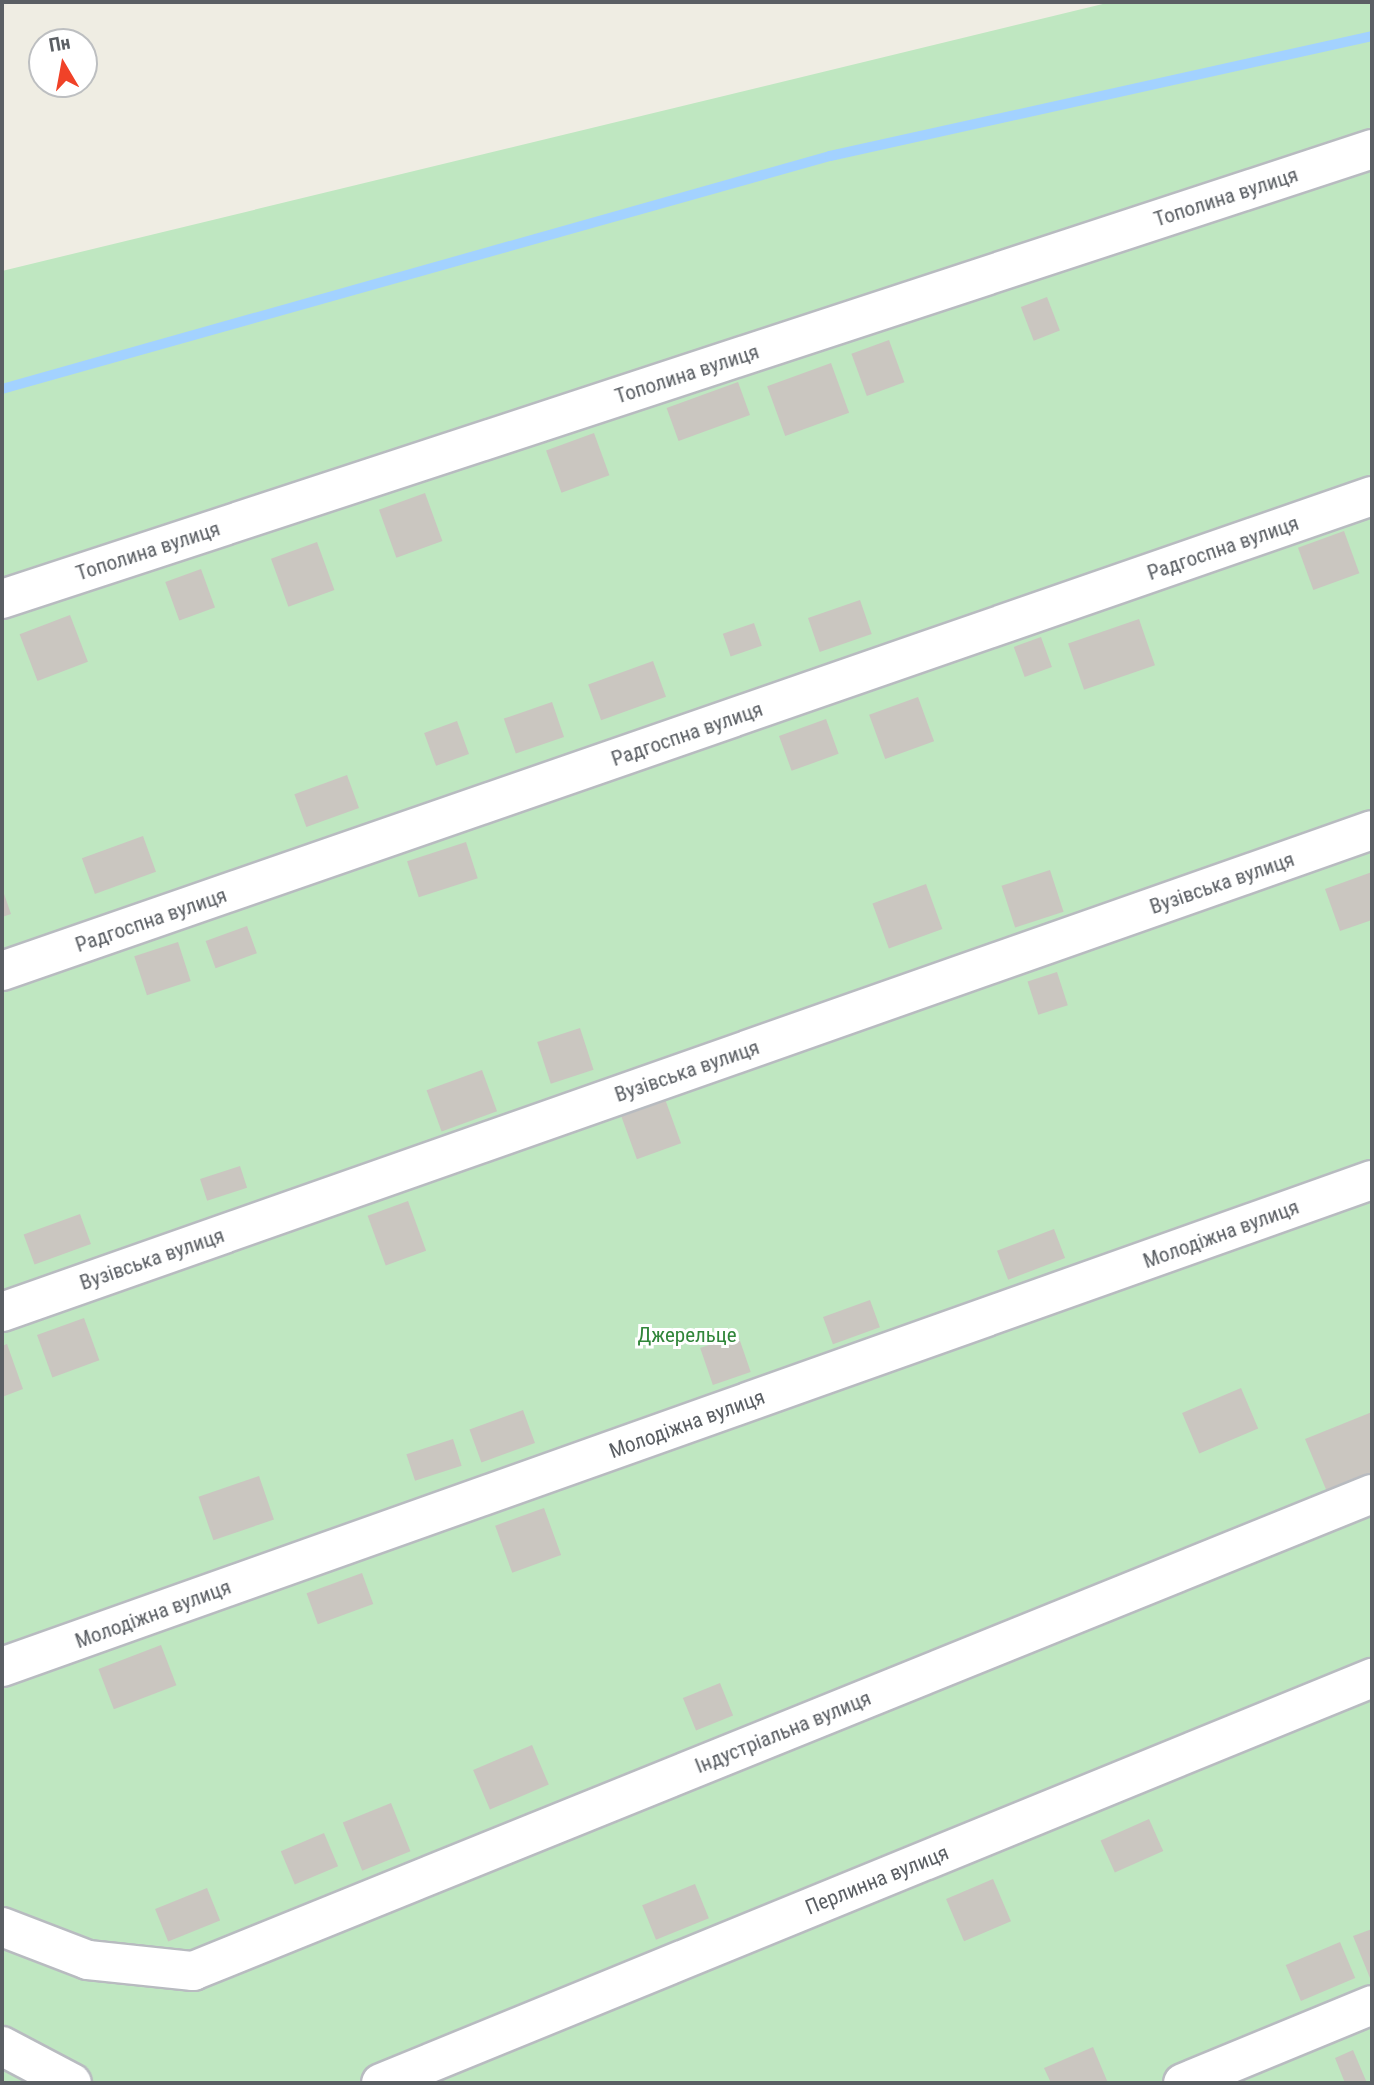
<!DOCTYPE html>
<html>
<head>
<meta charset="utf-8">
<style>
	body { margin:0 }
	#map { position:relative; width:1374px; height:2085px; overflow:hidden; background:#efede3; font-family:"Roboto Condensed",sans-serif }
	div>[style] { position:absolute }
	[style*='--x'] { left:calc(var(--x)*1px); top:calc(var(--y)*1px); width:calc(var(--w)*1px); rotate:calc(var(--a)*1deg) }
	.green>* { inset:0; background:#bfe7c1 }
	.stream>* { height:10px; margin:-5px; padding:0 5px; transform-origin:5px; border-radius:5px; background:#a3d2ff }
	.building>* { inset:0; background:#cac6c0; transform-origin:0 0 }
	.roads { filter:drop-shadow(2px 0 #b8bbc0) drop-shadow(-2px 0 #b8bbc0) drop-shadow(0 2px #b8bbc0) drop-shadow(0 -2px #b8bbc0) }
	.minor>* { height:38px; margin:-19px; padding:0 19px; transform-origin:19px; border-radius:19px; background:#fff }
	span { translate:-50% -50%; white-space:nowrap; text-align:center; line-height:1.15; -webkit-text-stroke:6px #fff; paint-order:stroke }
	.street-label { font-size:21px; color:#5b5f64 }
	.park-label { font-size:21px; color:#31863a }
	.frame { position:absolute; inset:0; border:4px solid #5b5f64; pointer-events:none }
	.north { position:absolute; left:28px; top:28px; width:70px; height:70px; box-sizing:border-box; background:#fff; border:2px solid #bdbfc1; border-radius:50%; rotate:350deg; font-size:19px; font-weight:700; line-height:28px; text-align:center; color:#5b5f64 }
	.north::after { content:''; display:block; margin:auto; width:24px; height:32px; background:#f04228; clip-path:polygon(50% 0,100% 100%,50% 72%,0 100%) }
</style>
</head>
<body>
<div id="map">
	<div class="green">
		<i style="clip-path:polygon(1111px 2px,1372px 2px,1372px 2083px,2px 2083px,2px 271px)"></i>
	</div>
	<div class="stream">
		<i style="--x:2;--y:389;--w:860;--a:-15.72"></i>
		<i style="--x:830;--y:156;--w:555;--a:-12.48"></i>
	</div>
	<div class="building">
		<i style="left:1047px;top:297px;width:36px;height:28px;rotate:69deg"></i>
		<i style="left:889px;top:340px;width:45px;height:40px;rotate:70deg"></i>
		<i style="left:831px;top:363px;width:53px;height:68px;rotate:70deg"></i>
		<i style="left:738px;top:382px;width:35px;height:76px;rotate:70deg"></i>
		<i style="left:594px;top:433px;width:45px;height:51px;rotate:70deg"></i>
		<i style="left:425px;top:493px;width:51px;height:49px;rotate:70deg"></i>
		<i style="left:1344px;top:531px;width:45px;height:49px;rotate:70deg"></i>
		<i style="left:317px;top:542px;width:51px;height:49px;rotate:70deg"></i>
		<i style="left:201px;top:569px;width:41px;height:38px;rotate:70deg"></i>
		<i style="left:860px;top:600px;width:36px;height:55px;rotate:71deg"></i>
		<i style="left:70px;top:615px;width:50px;height:54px;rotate:69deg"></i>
		<i style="left:1139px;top:619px;width:49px;height:75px;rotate:71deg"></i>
		<i style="left:754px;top:623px;width:24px;height:33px;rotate:71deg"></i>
		<i style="left:1041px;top:637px;width:32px;height:29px;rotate:70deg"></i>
		<i style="left:653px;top:661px;width:38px;height:69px;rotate:70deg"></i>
		<i style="left:918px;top:697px;width:47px;height:52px;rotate:70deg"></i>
		<i style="left:552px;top:702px;width:37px;height:51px;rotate:71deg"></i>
		<i style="left:826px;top:719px;width:37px;height:50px;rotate:70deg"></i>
		<i style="left:457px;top:721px;width:35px;height:35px;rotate:70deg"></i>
		<i style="left:347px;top:775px;width:35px;height:56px;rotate:70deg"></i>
		<i style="left:143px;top:836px;width:38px;height:65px;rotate:70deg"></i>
		<i style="left:466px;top:842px;width:38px;height:62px;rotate:72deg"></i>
		<i style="left:1050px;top:870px;width:44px;height:51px;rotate:72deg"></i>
		<i style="clip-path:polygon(1372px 872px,1372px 920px,1340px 931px,1325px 889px)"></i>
		<i style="left:926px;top:884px;width:48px;height:57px;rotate:70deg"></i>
		<i style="clip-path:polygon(2px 888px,11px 914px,2px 917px)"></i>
		<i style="left:247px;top:926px;width:29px;height:44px;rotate:70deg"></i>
		<i style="left:178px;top:942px;width:41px;height:46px;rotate:72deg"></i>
		<i style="left:1057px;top:972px;width:35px;height:31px;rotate:72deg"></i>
		<i style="left:580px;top:1028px;width:44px;height:45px;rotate:72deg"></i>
		<i style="left:482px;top:1070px;width:44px;height:59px;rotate:70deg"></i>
		<i style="left:665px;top:1099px;width:47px;height:47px;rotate:70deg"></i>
		<i style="left:240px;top:1166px;width:23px;height:42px;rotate:72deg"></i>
		<i style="left:408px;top:1201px;width:53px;height:43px;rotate:70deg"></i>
		<i style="left:80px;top:1214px;width:32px;height:60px;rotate:70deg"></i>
		<i style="left:1054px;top:1229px;width:31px;height:61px;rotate:69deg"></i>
		<i style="left:870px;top:1300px;width:29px;height:50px;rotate:70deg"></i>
		<i style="left:84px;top:1318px;width:45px;height:50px;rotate:70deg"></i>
		<i style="left:738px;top:1335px;width:39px;height:40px;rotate:71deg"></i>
		<i style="clip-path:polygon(7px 1344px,23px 1389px,2px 1397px,2px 1346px)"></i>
		<i style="left:1241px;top:1388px;width:44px;height:64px;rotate:67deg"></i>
		<i style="left:523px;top:1410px;width:35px;height:57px;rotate:70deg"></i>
		<i style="clip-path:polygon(1372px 1412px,1372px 1481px,1330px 1499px,1305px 1439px)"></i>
		<i style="left:453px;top:1439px;width:28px;height:49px;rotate:72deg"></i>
		<i style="left:259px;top:1476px;width:46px;height:64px;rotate:71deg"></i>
		<i style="left:544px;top:1508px;width:50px;height:52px;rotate:70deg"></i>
		<i style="left:362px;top:1573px;width:33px;height:59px;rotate:70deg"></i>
		<i style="left:161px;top:1645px;width:43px;height:67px;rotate:69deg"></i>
		<i style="left:720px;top:1683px;width:35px;height:40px;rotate:68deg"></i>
		<i style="left:532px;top:1745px;width:43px;height:64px;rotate:67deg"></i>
		<i style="left:391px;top:1803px;width:52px;height:52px;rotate:68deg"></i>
		<i style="left:1149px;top:1819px;width:35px;height:53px;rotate:66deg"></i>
		<i style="left:324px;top:1833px;width:36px;height:47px;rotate:67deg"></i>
		<i style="left:993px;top:1879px;width:46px;height:51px;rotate:67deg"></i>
		<i style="left:695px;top:1884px;width:37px;height:57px;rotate:68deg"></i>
		<i style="left:207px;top:1888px;width:35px;height:56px;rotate:68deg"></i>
		<i style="clip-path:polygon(1372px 1929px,1372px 1983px,1353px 1936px)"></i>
		<i style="left:1340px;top:1942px;width:39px;height:59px;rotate:67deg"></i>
		<i style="clip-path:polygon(1093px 2047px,1108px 2083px,1051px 2083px,1044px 2068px)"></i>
		<i style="clip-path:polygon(1353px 2050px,1367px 2083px,1345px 2083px,1335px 2058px)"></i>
	</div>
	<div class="roads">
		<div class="minor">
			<i style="--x:2;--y:599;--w:1442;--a:-18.18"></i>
			<i style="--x:2;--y:971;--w:1450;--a:-19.12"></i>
			<i style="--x:2;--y:1312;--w:1452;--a:-19.38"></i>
			<i style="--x:2;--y:1667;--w:1454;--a:-19.57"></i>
			<i style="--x:2;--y:1927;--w:92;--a:21"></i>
			<i style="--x:88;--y:1960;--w:106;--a:6"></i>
			<i style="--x:193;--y:1971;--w:1272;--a:-22.03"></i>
			<i style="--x:2;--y:2046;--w:79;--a:27.9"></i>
			<i style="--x:381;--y:2083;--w:1071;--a:-22.23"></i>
			<i style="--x:1183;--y:2083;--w:204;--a:-22.4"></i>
		</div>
	</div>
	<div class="street-label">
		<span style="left:1226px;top:197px;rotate:-18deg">Тополина вулиця</span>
		<span style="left:687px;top:374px;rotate:-18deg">Тополина вулиця</span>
		<span style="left:1223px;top:548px;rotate:-19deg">Радгоспна вулиця</span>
		<span style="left:148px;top:551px;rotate:-18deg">Тополина вулиця</span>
		<span style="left:687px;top:734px;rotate:-19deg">Радгоспна вулиця</span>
		<span style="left:1222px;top:883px;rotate:-19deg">Вузівська вулиця</span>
		<span style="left:151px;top:920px;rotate:-19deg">Радгоспна вулиця</span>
		<span style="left:687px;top:1071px;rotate:-19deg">Вузівська вулиця</span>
		<span style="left:1221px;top:1234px;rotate:-20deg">Молодіжна вулиця</span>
		<span style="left:152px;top:1259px;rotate:-19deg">Вузівська вулиця</span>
		<span style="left:687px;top:1424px;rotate:-20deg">Молодіжна вулиця</span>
		<span style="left:153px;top:1614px;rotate:-20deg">Молодіжна вулиця</span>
		<span style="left:783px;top:1732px;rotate:-22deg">Індустріальна вулиця</span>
		<span style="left:877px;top:1880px;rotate:-22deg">Перлинна вулиця</span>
	</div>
	<div class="park-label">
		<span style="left:687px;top:1335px">Джерельце</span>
	</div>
	<div class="frame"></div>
	<div class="north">Пн</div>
</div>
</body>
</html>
